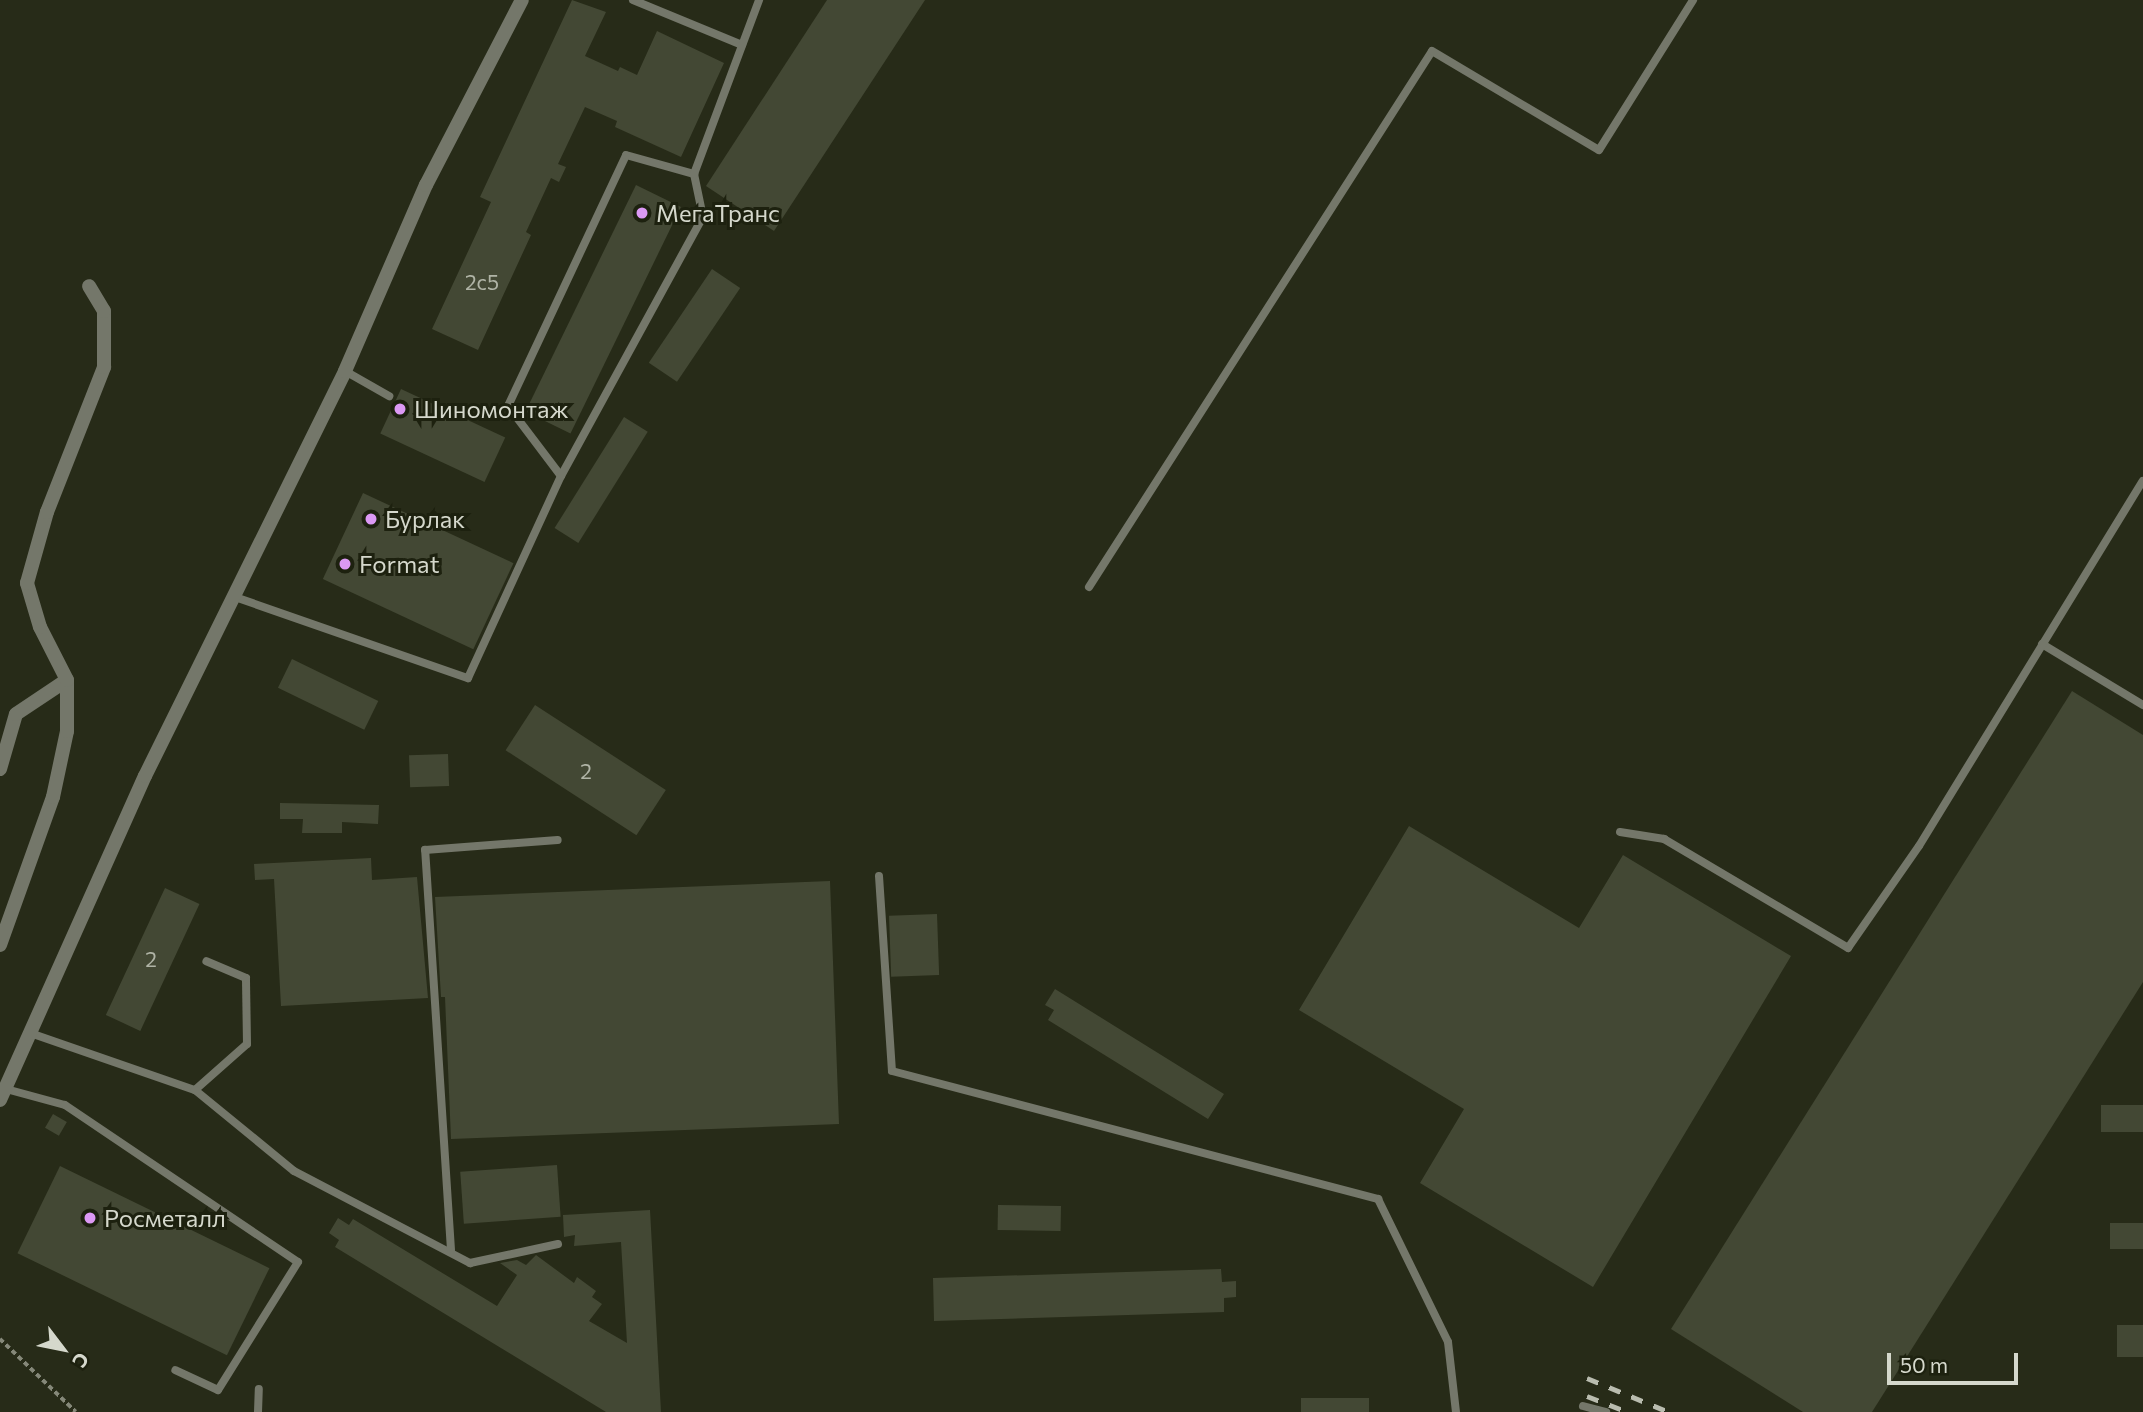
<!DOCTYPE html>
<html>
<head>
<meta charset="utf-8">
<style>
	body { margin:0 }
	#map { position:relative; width:2143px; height:1412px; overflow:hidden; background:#272b18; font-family:Commissioner,sans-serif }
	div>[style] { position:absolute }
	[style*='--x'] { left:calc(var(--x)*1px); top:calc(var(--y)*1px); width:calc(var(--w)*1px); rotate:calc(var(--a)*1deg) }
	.building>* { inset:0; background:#434834; transform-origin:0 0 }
	.path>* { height:3.5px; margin-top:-1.75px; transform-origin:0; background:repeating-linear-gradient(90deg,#858879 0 5px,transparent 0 8.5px) }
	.lane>* { height:8px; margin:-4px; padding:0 4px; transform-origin:4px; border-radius:4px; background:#74776a }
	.street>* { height:14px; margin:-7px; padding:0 7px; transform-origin:7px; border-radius:7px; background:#74776a }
	.rail>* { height:5px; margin-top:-2.5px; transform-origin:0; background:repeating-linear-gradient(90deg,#b9bcaf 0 12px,transparent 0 24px) }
	.dots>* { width:19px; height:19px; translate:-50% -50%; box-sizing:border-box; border:4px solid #1d210f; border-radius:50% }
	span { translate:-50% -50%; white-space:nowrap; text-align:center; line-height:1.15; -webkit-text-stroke:6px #1d210f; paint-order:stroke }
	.number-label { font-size:21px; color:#b0b4a6 }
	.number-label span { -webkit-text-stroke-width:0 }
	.poi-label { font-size:24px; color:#d5d8cc }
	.left { translate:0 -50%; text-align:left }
	.north { position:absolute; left:28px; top:1314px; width:70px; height:70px; -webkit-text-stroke:5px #1d210f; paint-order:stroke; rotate:122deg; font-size:19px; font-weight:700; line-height:28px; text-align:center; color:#d5d8cc }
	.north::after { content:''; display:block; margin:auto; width:24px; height:32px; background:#d5d8cc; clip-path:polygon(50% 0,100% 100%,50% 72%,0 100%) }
	.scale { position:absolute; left:1887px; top:1353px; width:131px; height:32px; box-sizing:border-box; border:4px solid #d5d8cc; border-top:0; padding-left:9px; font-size:21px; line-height:24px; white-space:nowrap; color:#d5d8cc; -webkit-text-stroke:5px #1d210f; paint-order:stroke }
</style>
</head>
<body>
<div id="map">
	<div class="building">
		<i style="clip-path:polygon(572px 0,606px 12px,585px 56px,618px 71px,620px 67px,637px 75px,657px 31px,724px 63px,681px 157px,615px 127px,617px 121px,585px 107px,558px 164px,566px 167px,559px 182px,551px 178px,526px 232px,531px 235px,478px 350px,432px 329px,491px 202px,480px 197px)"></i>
		<i style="clip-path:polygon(827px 0,925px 0,774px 231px,706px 186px)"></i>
		<i style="left:636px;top:185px;width:50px;height:252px;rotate:26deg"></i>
		<i style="left:712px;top:269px;width:34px;height:113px;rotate:34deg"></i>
		<i style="left:401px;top:389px;width:115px;height:49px;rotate:25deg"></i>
		<i style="left:624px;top:417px;width:28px;height:131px;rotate:32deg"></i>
		<i style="left:363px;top:493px;width:166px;height:95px;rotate:25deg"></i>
		<i style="left:292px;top:659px;width:96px;height:32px;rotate:26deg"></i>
		<i style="clip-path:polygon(2072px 691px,2143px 735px,2143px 982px,1872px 1412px,1803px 1412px,1671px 1329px)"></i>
		<i style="left:535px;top:705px;width:156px;height:54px;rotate:33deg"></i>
		<i style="left:448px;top:754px;width:32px;height:39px;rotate:88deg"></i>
		<i style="clip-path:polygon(280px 803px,379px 805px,378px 824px,342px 822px,342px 833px,302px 833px,303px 819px,280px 819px)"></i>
		<i style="clip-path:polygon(1409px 826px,1579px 928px,1623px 855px,1791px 956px,1593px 1287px,1420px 1183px,1464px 1109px,1299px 1010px)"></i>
		<i style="clip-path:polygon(371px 858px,372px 880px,417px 877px,428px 998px,281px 1006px,274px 879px,255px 880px,254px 864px)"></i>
		<i style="clip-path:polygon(830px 881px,839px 1124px,451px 1139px,445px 997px,441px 997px,435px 897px)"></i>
		<i style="left:165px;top:888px;width:38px;height:140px;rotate:25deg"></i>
		<i style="left:937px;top:914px;width:61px;height:48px;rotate:88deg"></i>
		<i style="clip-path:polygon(1055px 989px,1224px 1094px,1208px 1119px,1048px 1020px,1054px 1010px,1045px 1005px)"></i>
		<i style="left:2143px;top:1105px;width:27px;height:42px;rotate:90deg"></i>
		<i style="left:53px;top:1114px;width:16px;height:16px;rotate:30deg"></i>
		<i style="left:557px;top:1165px;width:52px;height:97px;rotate:86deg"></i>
		<i style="left:60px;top:1166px;width:233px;height:97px;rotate:26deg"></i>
		<i style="left:998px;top:1205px;width:63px;height:25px;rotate:1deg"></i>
		<i style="clip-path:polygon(650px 1210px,661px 1412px,606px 1412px,335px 1247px,339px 1240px,329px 1233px,338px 1218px,349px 1225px,353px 1219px,497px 1306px,517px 1275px,500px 1263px,517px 1260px,526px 1265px,536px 1255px,574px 1283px,577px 1277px,596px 1291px,592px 1297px,602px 1304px,589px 1321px,627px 1343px,621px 1242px,574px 1246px,575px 1235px,564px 1237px,563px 1215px)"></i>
		<i style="left:2143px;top:1223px;width:26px;height:33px;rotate:90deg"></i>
		<i style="clip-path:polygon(1221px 1269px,1222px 1282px,1236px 1281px,1236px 1297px,1224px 1298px,1224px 1312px,934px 1321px,933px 1278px)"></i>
		<i style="left:2143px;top:1325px;width:32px;height:26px;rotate:90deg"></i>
		<i style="left:1369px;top:1398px;width:14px;height:68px;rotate:90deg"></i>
	</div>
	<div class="path">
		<i style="--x:0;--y:1339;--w:105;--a:43.8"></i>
	</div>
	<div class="lane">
		<i style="--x:633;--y:0;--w:118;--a:22.4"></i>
		<i style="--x:345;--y:371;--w:51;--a:29.6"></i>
		<i style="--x:561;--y:476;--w:88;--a:-127.1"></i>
		<i style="--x:508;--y:406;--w:277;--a:-64.8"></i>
		<i style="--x:626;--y:155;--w:71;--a:15.6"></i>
		<i style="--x:1089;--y:587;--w:636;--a:-57.38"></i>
		<i style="--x:1432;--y:51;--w:194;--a:30.7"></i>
		<i style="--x:1599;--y:150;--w:177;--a:-57.9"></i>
		<i style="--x:232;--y:596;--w:250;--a:19.2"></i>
		<i style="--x:468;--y:678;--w:222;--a:-65.3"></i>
		<i style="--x:561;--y:476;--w:295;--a:-61.3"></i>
		<i style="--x:703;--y:217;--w:44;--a:-101.8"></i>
		<i style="--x:694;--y:174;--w:186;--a:-69.5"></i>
		<i style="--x:2042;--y:644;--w:118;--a:31.1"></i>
		<i style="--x:1620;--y:832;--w:45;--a:9"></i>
		<i style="--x:1664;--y:839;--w:214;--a:30.6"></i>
		<i style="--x:1848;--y:948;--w:124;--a:-55.2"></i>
		<i style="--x:1919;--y:846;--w:428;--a:-58.5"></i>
		<i style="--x:879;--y:876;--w:195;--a:86.2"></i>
		<i style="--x:892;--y:1071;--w:503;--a:14.76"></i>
		<i style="--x:1378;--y:1199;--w:159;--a:63.9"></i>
		<i style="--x:1448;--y:1342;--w:70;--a:83.5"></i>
		<i style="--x:33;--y:1034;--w:171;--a:19.1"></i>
		<i style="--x:195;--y:1090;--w:69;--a:-41.5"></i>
		<i style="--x:247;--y:1044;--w:66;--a:-90.9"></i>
		<i style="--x:246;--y:978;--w:43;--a:-157"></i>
		<i style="--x:6;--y:1089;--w:61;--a:15.2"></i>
		<i style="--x:65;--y:1105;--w:281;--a:34"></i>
		<i style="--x:298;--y:1262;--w:151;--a:122"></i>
		<i style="--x:218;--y:1390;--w:47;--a:-155.1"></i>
		<i style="--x:195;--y:1090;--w:128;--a:39.3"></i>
		<i style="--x:294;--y:1171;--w:199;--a:27.6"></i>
		<i style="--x:470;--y:1263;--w:90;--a:-12.2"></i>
		<i style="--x:451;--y:1250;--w:401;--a:-93.7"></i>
		<i style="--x:425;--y:850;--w:133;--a:-4.3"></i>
		<i style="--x:1583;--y:1406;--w:24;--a:15"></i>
		<i style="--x:258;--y:1412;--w:23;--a:-88"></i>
	</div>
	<div class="street">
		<i style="--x:0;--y:769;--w:57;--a:-73.8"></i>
		<i style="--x:16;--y:714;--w:61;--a:-33.7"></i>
		<i style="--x:0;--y:945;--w:157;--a:-70.3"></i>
		<i style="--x:53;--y:797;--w:67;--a:-78"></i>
		<i style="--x:67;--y:731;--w:51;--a:-90"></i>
		<i style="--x:67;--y:680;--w:59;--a:-117"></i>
		<i style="--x:40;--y:627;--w:46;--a:-106.5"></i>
		<i style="--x:27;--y:583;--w:74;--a:-74.3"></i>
		<i style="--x:47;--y:512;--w:156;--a:-68.5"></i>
		<i style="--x:104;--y:367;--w:56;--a:-90"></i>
		<i style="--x:104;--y:311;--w:29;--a:-121"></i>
		<i style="--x:0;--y:1100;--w:355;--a:-65.9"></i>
		<i style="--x:145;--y:776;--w:452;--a:-63.7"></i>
		<i style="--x:345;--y:371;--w:203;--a:-66.5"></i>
		<i style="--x:426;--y:185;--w:208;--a:-62.6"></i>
	</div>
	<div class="rail">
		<i style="--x:1587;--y:1378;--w:89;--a:22.5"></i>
		<i style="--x:1587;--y:1396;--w:44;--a:21.3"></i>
	</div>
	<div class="dots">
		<i style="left:642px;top:213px;background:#dc99f4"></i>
		<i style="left:400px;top:409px;background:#dc99f4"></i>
		<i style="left:371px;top:519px;background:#dc99f4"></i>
		<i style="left:345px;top:564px;background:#dc99f4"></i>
		<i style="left:90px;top:1218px;background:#dc99f4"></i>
	</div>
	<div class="number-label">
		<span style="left:482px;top:282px">2с5</span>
		<span style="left:586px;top:771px">2</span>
		<span style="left:151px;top:959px">2</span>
	</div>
	<div class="poi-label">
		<span class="left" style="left:656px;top:213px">МегаТранс</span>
		<span class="left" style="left:414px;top:409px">Шиномонтаж</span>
		<span class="left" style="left:385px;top:519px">Бурлак</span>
		<span class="left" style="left:359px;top:564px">Format</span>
		<span class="left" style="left:104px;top:1218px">Росметалл</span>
	</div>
	<div class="north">С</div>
	<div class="scale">50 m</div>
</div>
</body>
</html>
